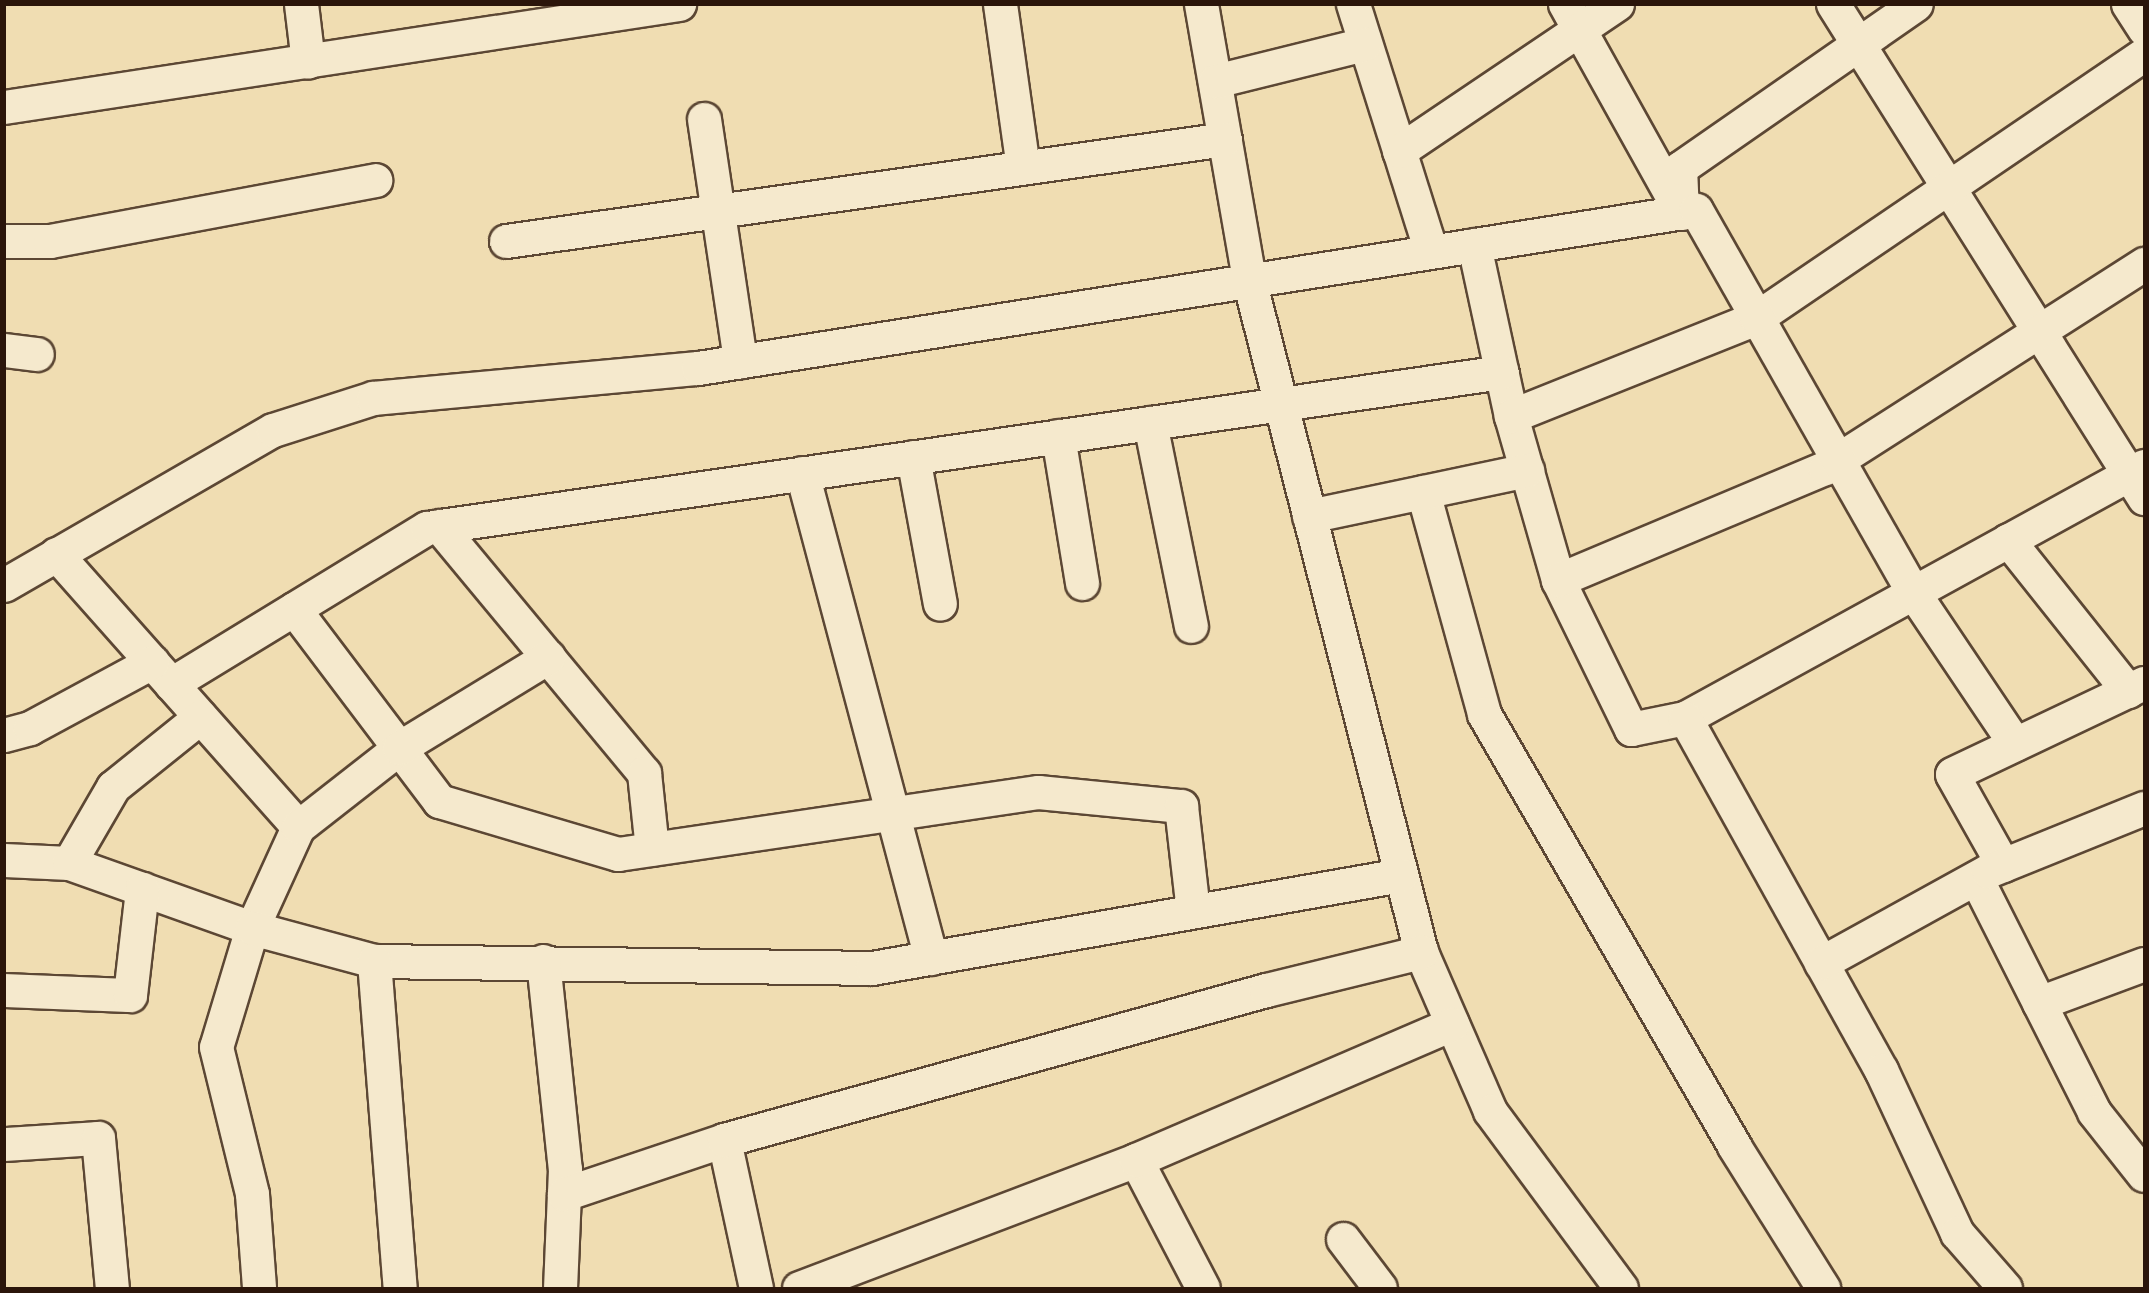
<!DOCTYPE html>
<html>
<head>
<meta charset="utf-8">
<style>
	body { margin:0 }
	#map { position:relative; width:2149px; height:1293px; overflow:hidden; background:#f0ddb2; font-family:"Libre Bodoni",serif }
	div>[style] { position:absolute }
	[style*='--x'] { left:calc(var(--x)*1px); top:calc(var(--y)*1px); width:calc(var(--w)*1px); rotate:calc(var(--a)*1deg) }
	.roads { filter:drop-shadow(2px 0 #5c4734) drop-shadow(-2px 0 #5c4734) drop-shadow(0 2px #5c4734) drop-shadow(0 -2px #5c4734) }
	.minor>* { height:33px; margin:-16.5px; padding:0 16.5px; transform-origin:16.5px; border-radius:16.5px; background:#f5e9cd }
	span { translate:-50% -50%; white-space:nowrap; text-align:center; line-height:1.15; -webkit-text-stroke:6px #f5e9cd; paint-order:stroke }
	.frame { position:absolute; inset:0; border:6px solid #2b150a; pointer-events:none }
</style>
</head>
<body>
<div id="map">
	<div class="roads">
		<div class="minor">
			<i style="--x:301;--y:4;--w:58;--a:83.1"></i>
			<i style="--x:1000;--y:4;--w:165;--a:82"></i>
			<i style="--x:1201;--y:4;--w:280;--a:80.1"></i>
			<i style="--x:1249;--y:280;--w:694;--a:75.64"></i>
			<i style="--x:1421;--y:952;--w:173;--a:66.5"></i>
			<i style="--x:1490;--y:1111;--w:220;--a:53.5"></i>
			<i style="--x:1353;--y:4;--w:259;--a:72.5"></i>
			<i style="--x:1565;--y:4;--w:235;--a:60.9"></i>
			<i style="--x:1833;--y:4;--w:584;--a:57.81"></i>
			<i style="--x:2128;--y:4;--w:30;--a:57"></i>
			<i style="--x:1215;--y:81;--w:154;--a:-13.9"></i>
			<i style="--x:4;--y:107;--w:683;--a:-8.68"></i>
			<i style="--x:704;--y:119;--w:245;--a:81.5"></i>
			<i style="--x:1399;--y:151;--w:263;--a:-34"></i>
			<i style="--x:1682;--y:213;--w:45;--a:-92.5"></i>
			<i style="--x:1680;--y:168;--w:287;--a:-34.8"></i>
			<i style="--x:4;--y:241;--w:46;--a:0"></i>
			<i style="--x:50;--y:241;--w:331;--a:-10.6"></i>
			<i style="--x:506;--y:241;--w:726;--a:-8.07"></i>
			<i style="--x:1474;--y:245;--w:175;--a:77.8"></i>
			<i style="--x:1511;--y:416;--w:171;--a:74"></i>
			<i style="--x:1558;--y:580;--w:166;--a:63.9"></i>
			<i style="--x:1631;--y:729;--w:55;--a:-11.5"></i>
			<i style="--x:1685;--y:718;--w:524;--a:-28.77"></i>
			<i style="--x:4;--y:350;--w:33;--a:7"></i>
			<i style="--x:1511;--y:416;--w:264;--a:-21.8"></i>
			<i style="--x:1756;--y:318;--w:469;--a:-34.2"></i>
			<i style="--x:1150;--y:423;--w:207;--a:78.6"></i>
			<i style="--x:1058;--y:436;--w:149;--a:80.7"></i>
			<i style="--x:913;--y:457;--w:149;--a:79.6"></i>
			<i style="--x:802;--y:473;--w:502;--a:75.11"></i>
			<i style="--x:1423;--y:492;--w:230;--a:74.6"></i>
			<i style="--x:1484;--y:714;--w:499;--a:59.9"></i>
			<i style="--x:1734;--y:1146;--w:168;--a:57.9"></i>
			<i style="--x:1309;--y:516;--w:223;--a:-11.9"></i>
			<i style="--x:439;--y:526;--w:321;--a:50.3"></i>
			<i style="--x:644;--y:773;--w:76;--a:84"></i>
			<i style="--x:2008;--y:540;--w:193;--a:51.5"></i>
			<i style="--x:56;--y:554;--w:365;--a:48.4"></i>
			<i style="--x:298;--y:827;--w:111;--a:114.5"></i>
			<i style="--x:252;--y:928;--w:124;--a:106.8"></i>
			<i style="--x:216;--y:1047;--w:151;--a:76.2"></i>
			<i style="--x:252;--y:1194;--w:94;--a:85.7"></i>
			<i style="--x:1558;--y:580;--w:290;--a:-22.8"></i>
			<i style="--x:1825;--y:468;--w:379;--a:-32.6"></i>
			<i style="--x:4;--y:585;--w:310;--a:-30"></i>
			<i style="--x:273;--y:430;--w:105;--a:-17.7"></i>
			<i style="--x:373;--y:398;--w:326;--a:-5.3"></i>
			<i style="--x:698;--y:368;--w:1010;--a:-9"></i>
			<i style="--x:1696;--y:210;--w:439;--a:60.4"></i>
			<i style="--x:1913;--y:592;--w:183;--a:56.1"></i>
			<i style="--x:294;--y:609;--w:241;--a:52.9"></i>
			<i style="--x:439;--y:801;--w:187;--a:16.5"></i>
			<i style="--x:618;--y:854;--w:425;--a:-8.4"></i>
			<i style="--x:1038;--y:792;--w:144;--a:5.6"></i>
			<i style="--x:1181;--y:806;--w:106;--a:83.5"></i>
			<i style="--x:171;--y:684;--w:300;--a:-31.4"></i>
			<i style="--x:427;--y:528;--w:1086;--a:-8.26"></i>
			<i style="--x:1685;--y:718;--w:403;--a:60.9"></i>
			<i style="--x:1881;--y:1070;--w:180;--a:65"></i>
			<i style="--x:1957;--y:1233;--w:73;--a:48.9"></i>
			<i style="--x:4;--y:735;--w:27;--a:-15"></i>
			<i style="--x:30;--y:728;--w:139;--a:-28.4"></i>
			<i style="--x:298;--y:827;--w:128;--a:-38"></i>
			<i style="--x:399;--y:748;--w:175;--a:-31.4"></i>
			<i style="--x:4;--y:860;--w:65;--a:2.6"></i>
			<i style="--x:69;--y:863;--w:194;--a:19.6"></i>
			<i style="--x:252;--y:928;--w:126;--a:15.1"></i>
			<i style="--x:374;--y:961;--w:498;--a:0.8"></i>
			<i style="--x:872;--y:968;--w:537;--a:-9.97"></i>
			<i style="--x:69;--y:863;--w:88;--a:-59.9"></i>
			<i style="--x:113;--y:787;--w:112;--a:-38.8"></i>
			<i style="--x:2003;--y:865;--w:104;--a:-119.3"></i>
			<i style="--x:1952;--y:774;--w:212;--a:-25.4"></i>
			<i style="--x:1976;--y:878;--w:262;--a:63.2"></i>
			<i style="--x:2094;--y:1112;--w:80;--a:51.6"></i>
			<i style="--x:374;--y:961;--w:328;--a:85.5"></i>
			<i style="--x:543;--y:961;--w:209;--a:84"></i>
			<i style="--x:565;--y:1169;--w:119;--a:92.4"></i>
			<i style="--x:1821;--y:963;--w:191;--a:-28.9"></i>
			<i style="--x:1988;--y:871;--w:168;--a:-22"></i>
			<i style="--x:4;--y:990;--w:126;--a:2.3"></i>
			<i style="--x:130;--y:995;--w:107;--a:-83.5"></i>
			<i style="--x:2039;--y:1003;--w:112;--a:-20.4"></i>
			<i style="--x:724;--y:1140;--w:151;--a:77.8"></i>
			<i style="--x:4;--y:1144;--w:94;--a:-3.7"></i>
			<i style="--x:98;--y:1138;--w:151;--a:84.7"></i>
			<i style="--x:1136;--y:1160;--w:144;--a:62.4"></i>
			<i style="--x:564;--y:1194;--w:169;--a:-18.6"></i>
			<i style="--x:724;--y:1140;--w:562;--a:-15.47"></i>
			<i style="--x:1266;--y:990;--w:160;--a:-13.8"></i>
			<i style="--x:1343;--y:1239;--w:61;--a:52.9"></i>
			<i style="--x:799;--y:1288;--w:360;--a:-20.8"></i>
			<i style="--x:1136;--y:1160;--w:344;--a:-23.3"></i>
		</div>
	</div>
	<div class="frame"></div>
</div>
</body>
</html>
